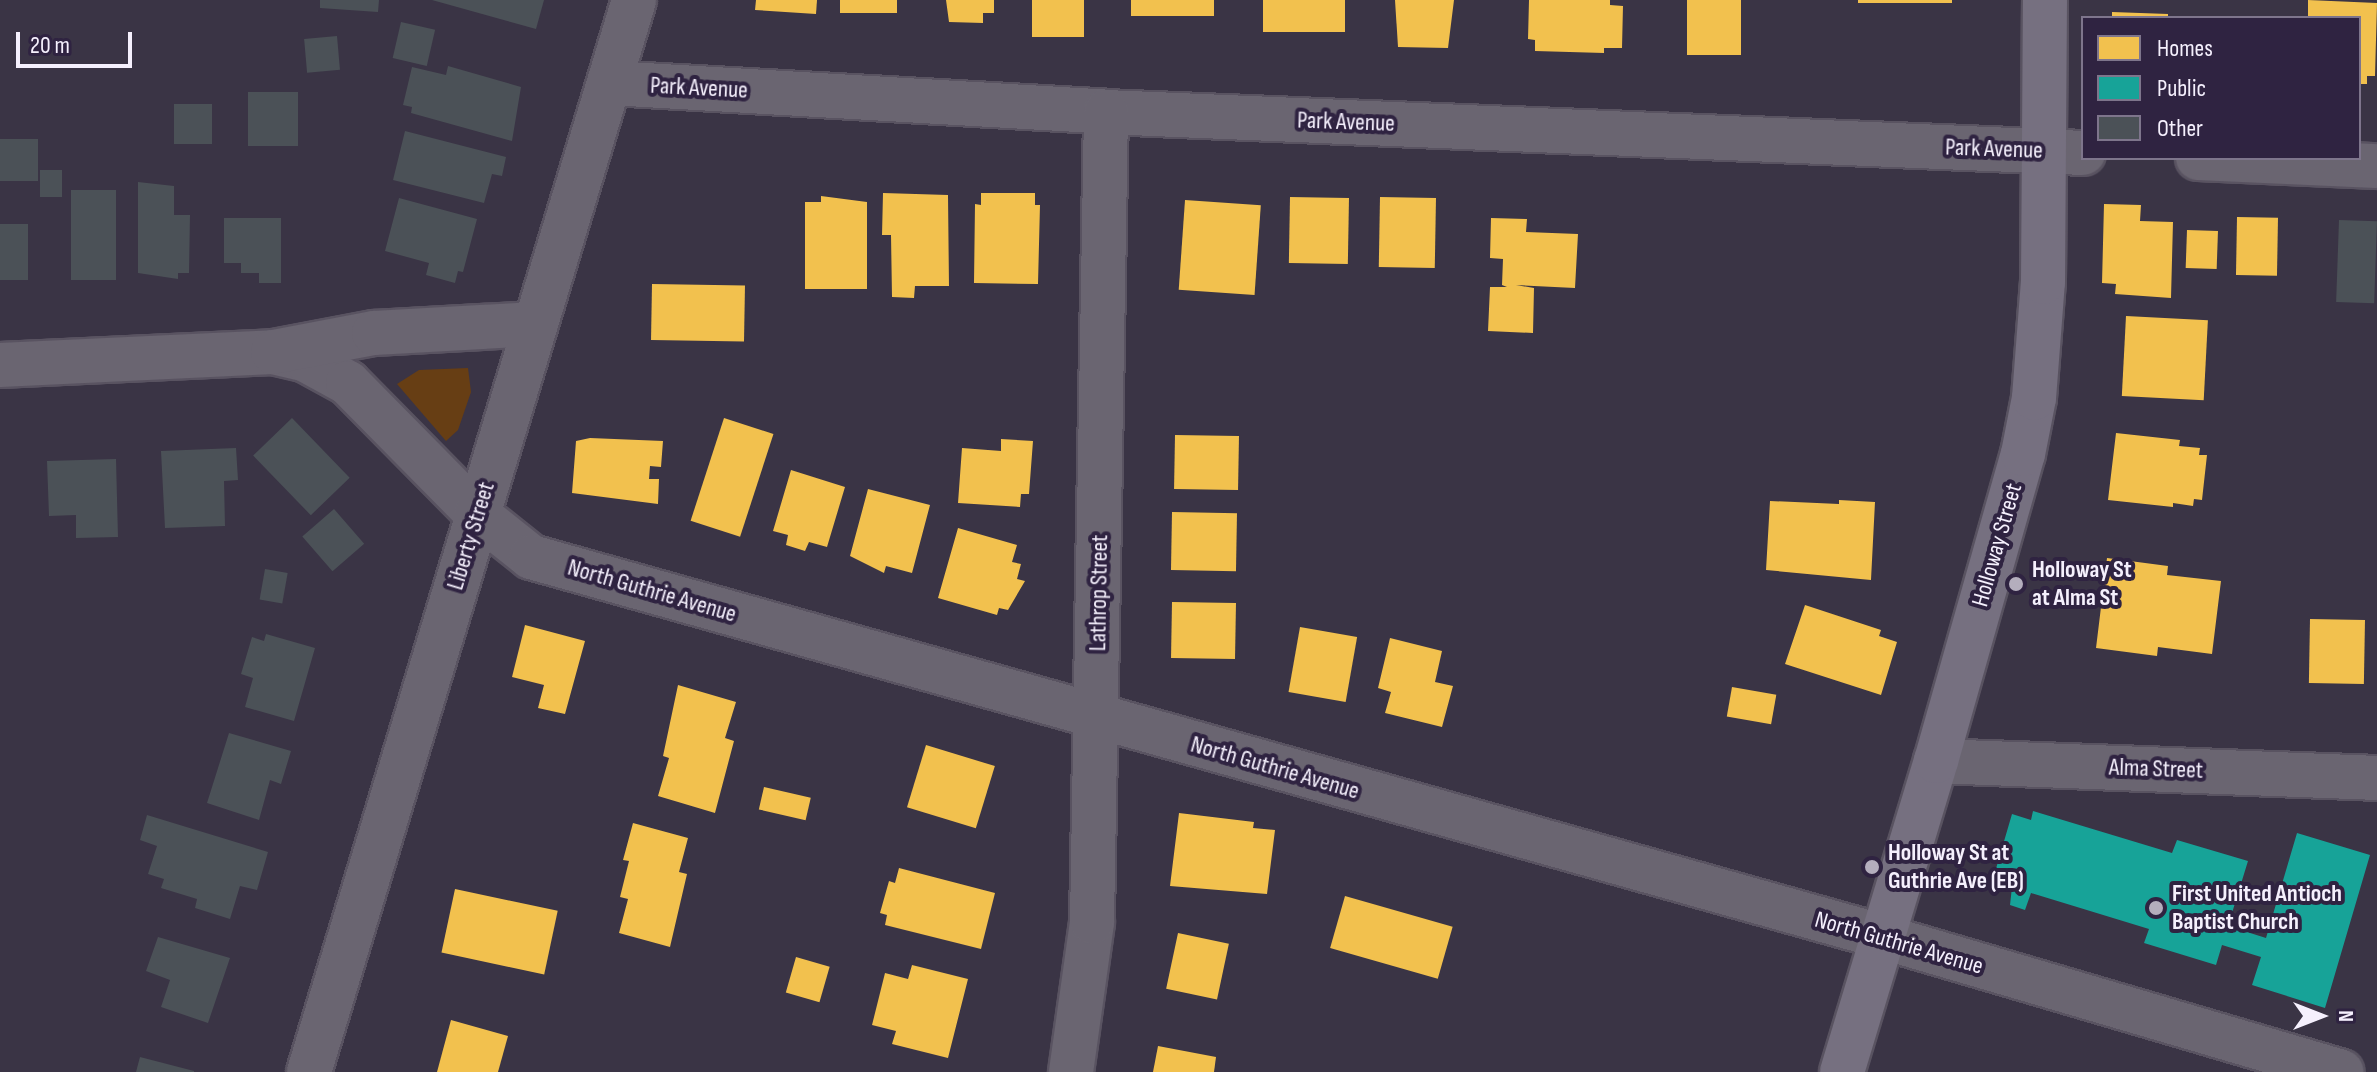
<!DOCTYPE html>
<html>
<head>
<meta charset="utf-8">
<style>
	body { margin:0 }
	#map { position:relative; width:2377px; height:1072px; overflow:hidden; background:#3a3445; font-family:"Sofia Sans Condensed",sans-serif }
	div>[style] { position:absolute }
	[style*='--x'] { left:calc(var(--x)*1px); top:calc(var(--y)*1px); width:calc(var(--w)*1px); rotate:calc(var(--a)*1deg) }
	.green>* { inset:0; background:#673e14 }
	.homes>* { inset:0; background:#f2c14e; transform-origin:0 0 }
	.public>* { inset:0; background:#17a398 }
	.building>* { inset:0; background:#4b5157; transform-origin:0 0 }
	.roads { filter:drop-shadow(2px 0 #595361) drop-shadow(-2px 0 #595361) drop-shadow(0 2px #595361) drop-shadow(0 -2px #595361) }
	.minor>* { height:44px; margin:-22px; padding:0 22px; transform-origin:22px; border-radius:22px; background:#6a6571 }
	.major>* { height:44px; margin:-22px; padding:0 22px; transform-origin:22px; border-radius:22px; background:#767080 }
	.dots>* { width:22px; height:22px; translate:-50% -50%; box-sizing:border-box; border:4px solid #2f2341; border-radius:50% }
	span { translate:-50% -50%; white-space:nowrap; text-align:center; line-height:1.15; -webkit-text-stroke:8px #2f2341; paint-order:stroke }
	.street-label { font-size:24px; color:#f5f0fd }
	.poi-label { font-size:24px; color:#f5f0fd; font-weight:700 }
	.left { translate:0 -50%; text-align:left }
	.legend { position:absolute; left:2081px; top:16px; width:280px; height:144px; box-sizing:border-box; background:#2f2341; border:2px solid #7e758c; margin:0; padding:10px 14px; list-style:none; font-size:24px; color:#f5f0fd }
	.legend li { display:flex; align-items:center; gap:16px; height:40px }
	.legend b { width:40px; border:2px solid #7e758c }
	.north { position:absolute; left:2281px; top:976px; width:80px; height:80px; -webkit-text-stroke:6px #2f2341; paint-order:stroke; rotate:90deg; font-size:22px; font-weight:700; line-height:32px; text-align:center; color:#f5f0fd }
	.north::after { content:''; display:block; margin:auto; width:28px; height:36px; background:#f5f0fd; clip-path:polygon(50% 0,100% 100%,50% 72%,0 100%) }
	.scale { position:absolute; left:16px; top:32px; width:116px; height:36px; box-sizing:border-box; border:4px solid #f5f0fd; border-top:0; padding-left:10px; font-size:24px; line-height:28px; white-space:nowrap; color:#f5f0fd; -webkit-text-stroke:6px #2f2341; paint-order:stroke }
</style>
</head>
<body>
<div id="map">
	<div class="green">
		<i style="clip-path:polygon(468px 368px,471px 392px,458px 430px,446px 441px,397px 384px,419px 370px)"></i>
	</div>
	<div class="homes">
		<i style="clip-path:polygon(756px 0,817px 0,816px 14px,755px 10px)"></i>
		<i style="left:840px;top:0;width:57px;height:13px"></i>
		<i style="clip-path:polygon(946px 0,994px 0,994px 13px,983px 13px,983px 23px,949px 22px)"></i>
		<i style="left:1032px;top:0;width:52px;height:37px"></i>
		<i style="left:1131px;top:0;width:83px;height:16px"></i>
		<i style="left:1263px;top:0;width:82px;height:32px"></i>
		<i style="clip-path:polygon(1395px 0,1454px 0,1448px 48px,1398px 47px)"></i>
		<i style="clip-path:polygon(1529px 0,1610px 0,1610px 5px,1623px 6px,1622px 48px,1604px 48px,1604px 53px,1535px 51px,1535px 40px,1528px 39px)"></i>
		<i style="left:1687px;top:0;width:54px;height:55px"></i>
		<i style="left:1858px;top:0;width:94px;height:3px"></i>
		<i style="clip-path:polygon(2308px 0,2377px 3px,2375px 76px,2367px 76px,2367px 84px,2359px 84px,2359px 18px,2308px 18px)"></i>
		<i style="clip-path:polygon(2112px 12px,2168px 14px,2168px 18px,2112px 18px)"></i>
		<i style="clip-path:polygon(883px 193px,948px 195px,949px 286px,915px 286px,914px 298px,892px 297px,891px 235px,882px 235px)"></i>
		<i style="clip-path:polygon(981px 193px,1035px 193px,1035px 205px,1040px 205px,1038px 284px,974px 283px,975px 204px,981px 205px)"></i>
		<i style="clip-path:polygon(821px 196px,867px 202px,867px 289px,805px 289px,805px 202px,821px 202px)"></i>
		<i style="left:1290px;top:197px;width:59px;height:66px;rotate:1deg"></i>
		<i style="left:1380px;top:197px;width:56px;height:70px;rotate:1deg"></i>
		<i style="left:1185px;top:200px;width:76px;height:90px;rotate:4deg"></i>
		<i style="clip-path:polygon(2104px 204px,2141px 205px,2140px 221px,2173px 222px,2171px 298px,2115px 294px,2116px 284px,2102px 283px)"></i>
		<i style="left:2237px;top:217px;width:41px;height:58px;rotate:1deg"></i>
		<i style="clip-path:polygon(1491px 218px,1527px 219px,1526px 232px,1578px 234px,1575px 288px,1516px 285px,1534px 288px,1533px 333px,1488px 331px,1490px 287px,1507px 287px,1502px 285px,1503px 259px,1490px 258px)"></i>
		<i style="left:2187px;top:230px;width:31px;height:38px;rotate:2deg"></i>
		<i style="left:652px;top:284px;width:93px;height:56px;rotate:1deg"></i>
		<i style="left:2126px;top:316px;width:82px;height:80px;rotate:3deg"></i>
		<i style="left:724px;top:418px;width:52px;height:108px;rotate:18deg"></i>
		<i style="clip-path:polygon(2116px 433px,2180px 440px,2179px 446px,2200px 448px,2199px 455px,2207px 455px,2202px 500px,2194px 499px,2193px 506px,2173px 503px,2173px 507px,2108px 500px)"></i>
		<i style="left:1175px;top:435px;width:64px;height:54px;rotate:1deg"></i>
		<i style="clip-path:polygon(590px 438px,663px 441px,661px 467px,650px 466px,649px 479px,659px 479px,658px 504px,572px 493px,576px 441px)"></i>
		<i style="clip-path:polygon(1001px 439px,1033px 441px,1029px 494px,1021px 494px,1020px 507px,958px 503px,962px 448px,1001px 451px)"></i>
		<i style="clip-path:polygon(791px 470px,845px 487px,827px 547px,809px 542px,805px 551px,786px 545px,788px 535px,773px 531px)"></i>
		<i style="clip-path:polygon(868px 489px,930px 505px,912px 573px,886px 566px,884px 573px,850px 556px)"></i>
		<i style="clip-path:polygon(1839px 500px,1875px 502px,1871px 580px,1766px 570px,1770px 501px,1839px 504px)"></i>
		<i style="left:1172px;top:512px;width:65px;height:58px;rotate:1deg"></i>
		<i style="clip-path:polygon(958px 528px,1017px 545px,1012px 562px,1021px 564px,1017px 579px,1025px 581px,1008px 610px,999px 608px,997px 615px,938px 598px)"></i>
		<i style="clip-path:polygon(2107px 558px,2168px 566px,2167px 575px,2221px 581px,2212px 654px,2158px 647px,2157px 656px,2096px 648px)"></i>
		<i style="left:1172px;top:602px;width:64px;height:56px;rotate:1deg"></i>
		<i style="clip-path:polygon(1805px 605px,1881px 630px,1879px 636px,1897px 642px,1881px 695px,1785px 664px)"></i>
		<i style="left:2310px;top:619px;width:55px;height:64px;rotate:1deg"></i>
		<i style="clip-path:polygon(525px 625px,585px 641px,565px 714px,538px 708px,544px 685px,512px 677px)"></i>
		<i style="left:1300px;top:627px;width:58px;height:66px;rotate:10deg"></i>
		<i style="clip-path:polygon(1390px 638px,1442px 651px,1435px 682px,1453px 686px,1442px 727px,1385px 713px,1391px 692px,1378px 688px)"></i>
		<i style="clip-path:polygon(678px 685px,736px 702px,725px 738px,734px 741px,715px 813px,658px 796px,669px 758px,663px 756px)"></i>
		<i style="left:1732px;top:687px;width:45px;height:30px;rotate:10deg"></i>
		<i style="left:926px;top:745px;width:72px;height:65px;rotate:17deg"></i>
		<i style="left:764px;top:787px;width:48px;height:23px;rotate:13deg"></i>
		<i style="clip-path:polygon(1179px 813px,1254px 822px,1253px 828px,1275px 830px,1267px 894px,1170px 886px)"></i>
		<i style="clip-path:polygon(633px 823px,688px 838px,679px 872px,687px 874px,670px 947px,619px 933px,628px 899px,620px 897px,629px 861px,623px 860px)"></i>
		<i style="clip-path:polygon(899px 868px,995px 893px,981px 949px,885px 925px,887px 915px,880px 913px,889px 881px,895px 883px)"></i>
		<i style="left:455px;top:889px;width:105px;height:65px;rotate:12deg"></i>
		<i style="left:1345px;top:896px;width:112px;height:54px;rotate:16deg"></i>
		<i style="left:1178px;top:933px;width:52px;height:57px;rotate:12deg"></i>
		<i style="left:796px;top:957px;width:35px;height:37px;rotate:16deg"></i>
		<i style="clip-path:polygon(912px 965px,968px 979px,948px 1058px,892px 1044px,896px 1031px,872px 1025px,885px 973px,908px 979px)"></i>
		<i style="clip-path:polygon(451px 1020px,508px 1036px,498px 1072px,437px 1072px)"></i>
		<i style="clip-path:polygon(1158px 1046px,1216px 1057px,1214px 1072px,1153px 1072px)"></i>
	</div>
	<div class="public">
		<i style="clip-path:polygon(2033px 811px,2172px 853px,2177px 840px,2248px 861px,2228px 926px,2266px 938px,2297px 833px,2370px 855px,2325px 1008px,2252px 985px,2261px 957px,2222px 945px,2216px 965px,2144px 943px,2149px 929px,2031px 893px,2025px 910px,2010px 905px,2013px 878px,1995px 872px,2012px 814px,2031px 820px)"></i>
	</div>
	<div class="building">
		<i style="clip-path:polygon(320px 0,379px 0,378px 12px,320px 8px)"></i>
		<i style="clip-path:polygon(432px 0,544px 0,536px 29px)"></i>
		<i style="left:401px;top:22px;width:35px;height:37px;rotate:13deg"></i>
		<i style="left:337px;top:36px;width:34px;height:33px;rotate:85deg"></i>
		<i style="clip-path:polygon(448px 66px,521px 87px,512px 141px,411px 113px,412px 107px,403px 105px,412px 67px,446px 75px)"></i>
		<i style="left:248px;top:92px;width:50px;height:54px"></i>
		<i style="left:174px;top:104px;width:38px;height:40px"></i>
		<i style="clip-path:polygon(405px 131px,506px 157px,502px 176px,492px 174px,484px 203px,393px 180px)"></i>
		<i style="left:0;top:139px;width:38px;height:42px"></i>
		<i style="left:40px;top:170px;width:22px;height:27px"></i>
		<i style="clip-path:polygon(138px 182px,174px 186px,174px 215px,190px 215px,189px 273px,178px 273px,178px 279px,138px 273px)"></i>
		<i style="left:71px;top:190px;width:45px;height:90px"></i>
		<i style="clip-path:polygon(399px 198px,477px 219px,463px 272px,458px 271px,455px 283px,426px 275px,429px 263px,385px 251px)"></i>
		<i style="clip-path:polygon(224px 218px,281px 218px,281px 283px,259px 283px,259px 273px,241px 273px,241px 263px,224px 263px)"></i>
		<i style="left:2339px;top:220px;width:38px;height:82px;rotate:2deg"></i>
		<i style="left:0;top:224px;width:28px;height:56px"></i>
		<i style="left:292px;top:418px;width:83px;height:54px;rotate:46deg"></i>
		<i style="clip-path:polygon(236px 448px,238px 480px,224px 481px,225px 526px,165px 528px,161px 451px)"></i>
		<i style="clip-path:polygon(116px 459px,118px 537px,76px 538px,76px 515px,49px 516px,47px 461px)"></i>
		<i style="left:334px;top:509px;width:46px;height:42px;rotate:49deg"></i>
		<i style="left:265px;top:569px;width:23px;height:31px;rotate:10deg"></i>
		<i style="clip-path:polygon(266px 634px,315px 648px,294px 721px,245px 707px,253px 678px,241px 674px,252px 637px,264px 641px)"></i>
		<i style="clip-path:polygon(229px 733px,291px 751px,281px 784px,270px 780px,259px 820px,207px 803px)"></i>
		<i style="clip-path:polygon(147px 815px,268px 852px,257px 890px,240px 886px,230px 919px,195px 908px,197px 899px,161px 888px,164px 879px,148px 874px,157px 846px,140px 840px)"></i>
		<i style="clip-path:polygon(158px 937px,230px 958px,208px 1023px,161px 1007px,170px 980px,146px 971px)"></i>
		<i style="clip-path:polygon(140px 1057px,194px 1071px,194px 1072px,136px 1072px)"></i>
	</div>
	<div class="roads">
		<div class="minor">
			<i style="--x:610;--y:83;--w:497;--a:3.3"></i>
			<i style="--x:1106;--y:112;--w:978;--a:2.4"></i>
			<i style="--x:2198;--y:158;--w:179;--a:2.6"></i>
			<i style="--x:273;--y:352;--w:32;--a:13"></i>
			<i style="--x:304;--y:359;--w:50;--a:28.6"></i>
			<i style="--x:348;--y:383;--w:184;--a:45.4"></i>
			<i style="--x:477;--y:514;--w:69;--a:38.5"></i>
			<i style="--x:531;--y:557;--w:1401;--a:15.69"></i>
			<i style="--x:1880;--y:936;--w:481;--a:16.4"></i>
			<i style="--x:0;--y:365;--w:273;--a:-2.7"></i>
			<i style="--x:273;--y:352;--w:103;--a:-10.7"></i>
			<i style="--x:374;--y:333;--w:162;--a:-3.2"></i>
			<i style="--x:1936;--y:761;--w:441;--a:2.2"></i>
			<i style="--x:309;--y:1072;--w:1120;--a:-73.13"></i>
			<i style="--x:1071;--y:1072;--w:151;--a:-82"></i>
			<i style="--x:1092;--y:922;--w:810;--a:-89.01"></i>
		</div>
		<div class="major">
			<i style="--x:1842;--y:1072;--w:325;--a:-73.2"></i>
			<i style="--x:1936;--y:761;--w:319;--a:-74.2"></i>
			<i style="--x:2023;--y:454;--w:57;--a:-78.9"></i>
			<i style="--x:2034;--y:398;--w:116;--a:-85.6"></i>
			<i style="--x:2043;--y:282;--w:282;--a:-89.6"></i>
		</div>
	</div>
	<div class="dots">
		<i style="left:2016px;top:584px;background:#b4aebd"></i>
		<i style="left:1872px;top:867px;background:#b4aebd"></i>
		<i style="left:2156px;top:908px;background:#b4aebd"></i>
	</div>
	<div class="street-label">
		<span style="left:699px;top:88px;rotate:3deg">Park Avenue</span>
		<span style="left:1346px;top:122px;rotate:2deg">Park Avenue</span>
		<span style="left:1994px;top:149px;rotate:2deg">Park Avenue</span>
		<span style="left:471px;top:536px;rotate:-73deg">Liberty Street</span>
		<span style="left:1997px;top:545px;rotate:-74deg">Holloway Street</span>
		<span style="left:652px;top:591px;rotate:16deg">North Guthrie Avenue</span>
		<span style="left:1099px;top:593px;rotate:-89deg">Lathrop Street</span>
		<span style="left:1275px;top:768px;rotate:16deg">North Guthrie Avenue</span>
		<span style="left:2156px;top:769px;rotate:2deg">Alma Street</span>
		<span style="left:1899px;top:943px;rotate:16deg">North Guthrie Avenue</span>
	</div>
	<div class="poi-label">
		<span class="left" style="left:2032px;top:584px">Holloway St<br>at Alma St</span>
		<span class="left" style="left:1888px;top:867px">Holloway St at<br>Guthrie Ave (EB)</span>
		<span class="left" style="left:2172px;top:908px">First United Antioch<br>Baptist Church</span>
	</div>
	<ul class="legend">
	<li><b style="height:22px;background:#f2c14e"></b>Homes</li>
	<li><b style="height:22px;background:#17a398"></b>Public</li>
	<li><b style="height:22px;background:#4b5157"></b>Other</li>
	</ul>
	<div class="north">N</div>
	<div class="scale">20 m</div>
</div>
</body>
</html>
